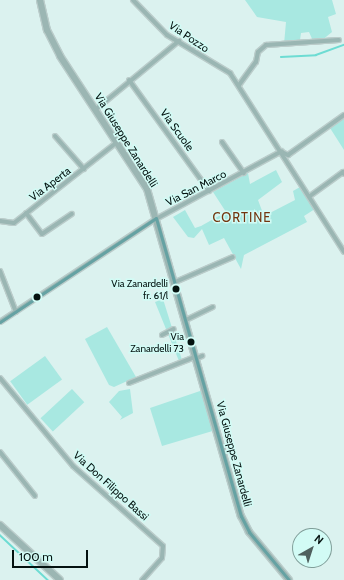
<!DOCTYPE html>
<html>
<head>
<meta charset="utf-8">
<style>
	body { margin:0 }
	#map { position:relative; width:344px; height:580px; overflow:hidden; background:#dbf2ef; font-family:Cabin,sans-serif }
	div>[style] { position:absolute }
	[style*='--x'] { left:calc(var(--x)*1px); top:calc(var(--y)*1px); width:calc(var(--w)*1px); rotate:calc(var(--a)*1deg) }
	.green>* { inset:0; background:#a8e8e1; transform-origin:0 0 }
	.stream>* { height:1.5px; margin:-0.75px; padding:0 0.75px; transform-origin:0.75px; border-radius:0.75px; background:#6ddcd3 }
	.roads { filter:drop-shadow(1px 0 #baccca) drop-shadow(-1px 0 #baccca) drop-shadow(0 1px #baccca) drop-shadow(0 -1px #baccca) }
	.street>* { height:4px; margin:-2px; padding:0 2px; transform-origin:2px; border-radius:2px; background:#9ab6b3 }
	.secondary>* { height:6px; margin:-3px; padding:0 3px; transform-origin:3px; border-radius:3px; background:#9bb6b3 }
	.bus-1>* { height:3px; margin:-1.5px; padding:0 1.5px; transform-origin:1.5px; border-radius:1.5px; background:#65a2a3 }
	.dots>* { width:11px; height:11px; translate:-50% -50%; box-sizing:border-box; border:2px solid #d2fbf5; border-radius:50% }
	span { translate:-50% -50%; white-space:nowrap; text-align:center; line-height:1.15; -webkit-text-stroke:3px #d2fbf5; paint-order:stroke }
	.bus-label { font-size:10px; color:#041210 }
	.right { translate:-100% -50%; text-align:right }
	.street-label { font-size:11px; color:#041210 }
	.quarter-label { font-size:13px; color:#73350e; letter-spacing:1px }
	.north { position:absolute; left:292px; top:528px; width:40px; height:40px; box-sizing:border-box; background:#d2fbf5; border:1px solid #809e99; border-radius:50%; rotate:39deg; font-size:11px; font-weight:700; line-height:16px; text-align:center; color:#041210 }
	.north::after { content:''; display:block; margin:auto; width:14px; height:18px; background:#4f605e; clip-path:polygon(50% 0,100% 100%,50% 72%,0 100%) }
	.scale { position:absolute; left:12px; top:550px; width:76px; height:18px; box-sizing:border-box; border:2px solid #041210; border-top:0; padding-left:5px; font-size:12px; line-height:14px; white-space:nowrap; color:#041210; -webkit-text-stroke:3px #d2fbf5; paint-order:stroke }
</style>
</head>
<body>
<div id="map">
	<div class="green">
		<i style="clip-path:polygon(245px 0,332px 0,336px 14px,328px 17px,332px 32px,321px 41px,313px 41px,309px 32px,301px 33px,300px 40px,284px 44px,286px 22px,257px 17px)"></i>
		<i style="clip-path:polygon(344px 118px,344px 150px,330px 128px)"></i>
		<i style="clip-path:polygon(276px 170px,282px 182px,258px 200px,264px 216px,295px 200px,293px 191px,300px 187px,318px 207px,304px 216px,307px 222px,244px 255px,241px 269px,224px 238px,209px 245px,202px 229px,194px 238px,188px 237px,173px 217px,185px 210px,195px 228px,201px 226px,226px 212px,213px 192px,248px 173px,250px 184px)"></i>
		<i style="clip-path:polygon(163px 299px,182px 360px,179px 361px,155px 302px)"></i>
		<i style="clip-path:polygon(107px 327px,136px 377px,114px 387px,109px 385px,85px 339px)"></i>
		<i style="left:45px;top:356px;width:29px;height:43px;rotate:54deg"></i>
		<i style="left:72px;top:389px;width:18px;height:43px;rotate:47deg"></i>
		<i style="clip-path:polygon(130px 389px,133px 413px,120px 420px,122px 417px,109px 402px,119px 391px)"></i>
		<i style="clip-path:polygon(200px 391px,204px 392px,216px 430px,162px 446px,150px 408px)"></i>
	</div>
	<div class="stream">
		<i style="--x:281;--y:57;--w:35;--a:-3"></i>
		<i style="--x:316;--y:55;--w:30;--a:-20"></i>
		<i style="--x:0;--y:535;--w:66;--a:43.2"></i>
	</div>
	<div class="roads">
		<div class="street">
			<i style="--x:133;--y:0;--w:49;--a:45.8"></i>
			<i style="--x:167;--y:35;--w:74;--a:31.1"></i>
			<i style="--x:230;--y:73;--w:212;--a:57.5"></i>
			<i style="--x:129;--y:80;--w:137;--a:54.2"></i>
			<i style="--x:239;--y:85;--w:29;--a:-54"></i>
			<i style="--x:256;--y:62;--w:10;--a:-79"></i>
			<i style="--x:258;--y:52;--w:11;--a:-41"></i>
			<i style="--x:266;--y:45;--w:73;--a:-3.9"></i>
			<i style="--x:95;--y:110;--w:109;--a:-39.4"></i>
			<i style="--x:55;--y:136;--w:44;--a:48.7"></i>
			<i style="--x:222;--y:142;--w:38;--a:55"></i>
			<i style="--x:282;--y:152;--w:7;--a:27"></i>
			<i style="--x:288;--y:155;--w:69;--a:-35.5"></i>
			<i style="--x:310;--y:196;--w:41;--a:-36"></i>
			<i style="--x:343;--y:172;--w:2;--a:63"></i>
			<i style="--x:26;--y:213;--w:26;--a:53"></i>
			<i style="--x:42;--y:234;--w:36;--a:-34"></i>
			<i style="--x:0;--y:221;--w:14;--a:8"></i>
			<i style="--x:14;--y:223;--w:130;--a:-38.1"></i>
			<i style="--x:0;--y:271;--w:44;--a:68.7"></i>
			<i style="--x:173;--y:283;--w:65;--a:-23.4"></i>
			<i style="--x:184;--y:321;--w:32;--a:-26"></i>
			<i style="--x:0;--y:322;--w:185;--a:-33.5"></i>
			<i style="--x:154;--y:220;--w:145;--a:-28.3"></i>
			<i style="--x:162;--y:335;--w:13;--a:-27"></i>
			<i style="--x:195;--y:359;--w:8;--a:-23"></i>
			<i style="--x:0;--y:378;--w:114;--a:50.3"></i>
			<i style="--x:73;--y:466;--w:120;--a:41.6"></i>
			<i style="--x:163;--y:546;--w:12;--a:95"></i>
			<i style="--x:162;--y:558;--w:30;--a:132"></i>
			<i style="--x:129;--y:383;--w:71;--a:-21.5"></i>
			<i style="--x:0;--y:452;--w:56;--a:51.5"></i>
		</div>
		<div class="secondary">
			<i style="--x:40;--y:0;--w:31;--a:77"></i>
			<i style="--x:47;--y:30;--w:29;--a:63"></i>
			<i style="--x:60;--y:56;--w:159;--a:56.8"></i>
			<i style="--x:147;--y:189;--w:340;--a:74"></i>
			<i style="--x:241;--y:516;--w:18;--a:63"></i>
			<i style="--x:249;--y:532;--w:62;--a:50.2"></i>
			<i style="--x:0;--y:525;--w:81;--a:42.5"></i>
		</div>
	</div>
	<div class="bus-1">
		<i style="--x:156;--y:218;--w:310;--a:74.1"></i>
		<i style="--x:241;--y:516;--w:18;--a:63"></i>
		<i style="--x:249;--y:532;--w:62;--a:50.2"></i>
		<i style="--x:0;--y:322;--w:187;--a:-33.7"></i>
	</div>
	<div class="dots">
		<i style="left:176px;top:289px;background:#041210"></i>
		<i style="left:37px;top:297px;background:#041210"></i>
		<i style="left:191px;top:342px;background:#041210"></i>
	</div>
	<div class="bus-label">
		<span class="right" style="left:168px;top:289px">Via Zanardelli<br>fr. 61/l</span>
		<span class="right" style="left:184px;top:342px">Via<br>Zanardelli 73</span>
	</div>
	<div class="street-label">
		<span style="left:189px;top:37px;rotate:34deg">Via Pozzo</span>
		<span style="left:177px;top:130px;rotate:54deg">Via Scuole</span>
		<span style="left:126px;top:140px;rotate:58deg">Via Giuseppe Zanardelli</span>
		<span style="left:50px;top:184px;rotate:-37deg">Via Aperta</span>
		<span style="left:196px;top:188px;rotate:-27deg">Via San Marco</span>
		<span style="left:234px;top:454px;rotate:75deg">Via Giuseppe Zanardelli</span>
		<span style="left:111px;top:486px;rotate:42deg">Via Don Filippo Bassi</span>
	</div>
	<div class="quarter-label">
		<span style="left:242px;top:217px">CORTINE</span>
	</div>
	<div class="north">N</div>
	<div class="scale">100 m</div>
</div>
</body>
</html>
